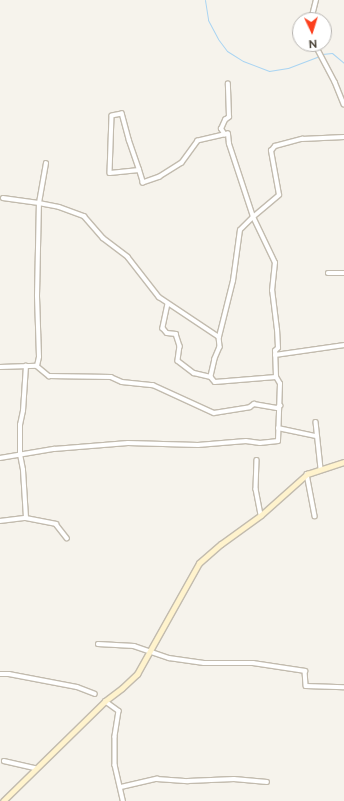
<!DOCTYPE html>
<html>
<head>
<meta charset="utf-8">
<style>
	body { margin:0 }
	#map { position:relative; width:344px; height:801px; overflow:hidden; background:#f6f3ec; font-family:Raleway,sans-serif }
	div>[style] { position:absolute }
	[style*='--x'] { left:calc(var(--x)*1px); top:calc(var(--y)*1px); width:calc(var(--w)*1px); rotate:calc(var(--a)*1deg) }
	.stream>* { height:1px; margin:-0.5px; padding:0 0.5px; transform-origin:0.5px; border-radius:0.5px; background:#a9d4f2 }
	.roads { filter:drop-shadow(1px 0 #c2bbae) drop-shadow(-1px 0 #c2bbae) drop-shadow(0 1px #c2bbae) drop-shadow(0 -1px #c2bbae) }
	.minor>* { height:3.5px; margin:-1.75px; padding:0 1.75px; transform-origin:1.75px; border-radius:1.75px; background:#fff }
	.secondary>* { height:5px; margin:-2.5px; padding:0 2.5px; transform-origin:2.5px; border-radius:2.5px; background:#fff3cd }
	span { translate:-50% -50%; white-space:nowrap; text-align:center; line-height:1.15; -webkit-text-stroke:3.5px #fff; paint-order:stroke }
	.north { position:absolute; left:292px; top:12px; width:40px; height:40px; box-sizing:border-box; background:#fff; border:1px solid #b7b4b0; border-radius:50%; rotate:176deg; font-size:11px; font-weight:700; line-height:16px; text-align:center; color:#4b4439 }
	.north::after { content:''; display:block; margin:auto; width:14px; height:18px; background:#fc3f1d; clip-path:polygon(50% 0,100% 100%,50% 72%,0 100%) }
</style>
</head>
<body>
<div id="map">
	<div class="stream">
		<i style="--x:205;--y:0;--w:20;--a:81"></i>
		<i style="--x:208;--y:20;--w:21;--a:62"></i>
		<i style="--x:218;--y:39;--w:15;--a:53"></i>
		<i style="--x:227;--y:51;--w:19;--a:32"></i>
		<i style="--x:243;--y:61;--w:28;--a:21"></i>
		<i style="--x:269;--y:71;--w:19;--a:-9"></i>
		<i style="--x:288;--y:68;--w:33;--a:-21"></i>
		<i style="--x:322;--y:54;--w:10;--a:-6"></i>
		<i style="--x:332;--y:53;--w:16;--a:40"></i>
	</div>
	<div class="roads">
		<div class="minor">
			<i style="--x:311;--y:20;--w:21;--a:-76"></i>
			<i style="--x:315;--y:44;--w:43;--a:62.2"></i>
			<i style="--x:335;--y:82;--w:24;--a:68"></i>
			<i style="--x:225;--y:135;--w:7;--a:-124"></i>
			<i style="--x:221;--y:129;--w:10;--a:-66"></i>
			<i style="--x:225;--y:120;--w:5;--a:-37"></i>
			<i style="--x:229;--y:117;--w:33;--a:-92"></i>
			<i style="--x:3;--y:198;--w:36;--a:8"></i>
			<i style="--x:39;--y:203;--w:40;--a:-80"></i>
			<i style="--x:328;--y:273;--w:16;--a:0"></i>
			<i style="--x:168;--y:304;--w:25;--a:102"></i>
			<i style="--x:163;--y:328;--w:6;--a:51"></i>
			<i style="--x:167;--y:333;--w:9;--a:6"></i>
			<i style="--x:176;--y:334;--w:13;--a:72"></i>
			<i style="--x:180;--y:346;--w:15;--a:98"></i>
			<i style="--x:178;--y:361;--w:20;--a:37"></i>
			<i style="--x:194;--y:373;--w:17;--a:13"></i>
			<i style="--x:219;--y:337;--w:10;--a:84"></i>
			<i style="--x:220;--y:347;--w:13;--a:113"></i>
			<i style="--x:215;--y:359;--w:18;--a:103"></i>
			<i style="--x:211;--y:377;--w:6;--a:51"></i>
			<i style="--x:215;--y:382;--w:61;--a:-4.7"></i>
			<i style="--x:275;--y:355;--w:70;--a:-8.2"></i>
			<i style="--x:37;--y:366;--w:16;--a:40"></i>
			<i style="--x:49;--y:376;--w:62;--a:0.9"></i>
			<i style="--x:111;--y:377;--w:12;--a:24"></i>
			<i style="--x:122;--y:382;--w:31;--a:6"></i>
			<i style="--x:153;--y:385;--w:67;--a:24.7"></i>
			<i style="--x:214;--y:413;--w:36;--a:-9"></i>
			<i style="--x:250;--y:407;--w:5;--a:-37"></i>
			<i style="--x:254;--y:404;--w:23;--a:10"></i>
			<i style="--x:277;--y:408;--w:4;--a:-34"></i>
			<i style="--x:0;--y:367;--w:37;--a:-2"></i>
			<i style="--x:37;--y:366;--w:9;--a:-77"></i>
			<i style="--x:39;--y:357;--w:61;--a:-91.9"></i>
			<i style="--x:37;--y:296;--w:93;--a:-88.8"></i>
			<i style="--x:39;--y:203;--w:20;--a:11"></i>
			<i style="--x:59;--y:207;--w:27;--a:20"></i>
			<i style="--x:84;--y:216;--w:29;--a:49"></i>
			<i style="--x:103;--y:238;--w:31;--a:37"></i>
			<i style="--x:128;--y:257;--w:51;--a:52.2"></i>
			<i style="--x:159;--y:297;--w:72;--a:33.7"></i>
			<i style="--x:219;--y:337;--w:58;--a:-76"></i>
			<i style="--x:233;--y:281;--w:51;--a:-82.2"></i>
			<i style="--x:240;--y:230;--w:18;--a:-45"></i>
			<i style="--x:253;--y:217;--w:77;--a:-108.2"></i>
			<i style="--x:229;--y:144;--w:10;--a:-96"></i>
			<i style="--x:228;--y:134;--w:31;--a:167"></i>
			<i style="--x:198;--y:141;--w:27;--a:126"></i>
			<i style="--x:182;--y:163;--w:26;--a:148"></i>
			<i style="--x:160;--y:177;--w:18;--a:161"></i>
			<i style="--x:143;--y:183;--w:14;--a:-107"></i>
			<i style="--x:139;--y:170;--w:31;--a:-109"></i>
			<i style="--x:129;--y:141;--w:28;--a:-105"></i>
			<i style="--x:122;--y:114;--w:10;--a:169"></i>
			<i style="--x:112;--y:116;--w:57;--a:92"></i>
			<i style="--x:110;--y:173;--w:29;--a:-6"></i>
			<i style="--x:316;--y:422;--w:47;--a:83.9"></i>
			<i style="--x:278;--y:428;--w:40;--a:12"></i>
			<i style="--x:0;--y:458;--w:55;--a:-9.5"></i>
			<i style="--x:54;--y:449;--w:74;--a:-4.6"></i>
			<i style="--x:128;--y:443;--w:70;--a:1.6"></i>
			<i style="--x:198;--y:445;--w:48;--a:-4.8"></i>
			<i style="--x:246;--y:441;--w:14;--a:8"></i>
			<i style="--x:260;--y:443;--w:18;--a:-6"></i>
			<i style="--x:278;--y:441;--w:57;--a:-88"></i>
			<i style="--x:280;--y:384;--w:8;--a:-120"></i>
			<i style="--x:276;--y:377;--w:26;--a:-92"></i>
			<i style="--x:275;--y:351;--w:4;--a:-45"></i>
			<i style="--x:278;--y:348;--w:18;--a:-93"></i>
			<i style="--x:277;--y:330;--w:39;--a:-97"></i>
			<i style="--x:272;--y:291;--w:28;--a:-84"></i>
			<i style="--x:275;--y:263;--w:51;--a:-115.6"></i>
			<i style="--x:253;--y:217;--w:34;--a:-40"></i>
			<i style="--x:279;--y:195;--w:45;--a:-100.3"></i>
			<i style="--x:271;--y:151;--w:6;--a:-51"></i>
			<i style="--x:275;--y:146;--w:28;--a:-15"></i>
			<i style="--x:302;--y:139;--w:42;--a:-2.7"></i>
			<i style="--x:257;--y:460;--w:29;--a:92"></i>
			<i style="--x:256;--y:489;--w:26;--a:79"></i>
			<i style="--x:307;--y:474;--w:43;--a:79.2"></i>
			<i style="--x:26;--y:518;--w:31;--a:11"></i>
			<i style="--x:56;--y:524;--w:18;--a:52"></i>
			<i style="--x:0;--y:521;--w:26;--a:-7"></i>
			<i style="--x:26;--y:518;--w:48;--a:-93.6"></i>
			<i style="--x:23;--y:470;--w:16;--a:-101"></i>
			<i style="--x:20;--y:454;--w:29;--a:-90"></i>
			<i style="--x:20;--y:425;--w:14;--a:-78"></i>
			<i style="--x:23;--y:411;--w:45;--a:-86.2"></i>
			<i style="--x:98;--y:644;--w:36;--a:3"></i>
			<i style="--x:134;--y:646;--w:37;--a:19"></i>
			<i style="--x:169;--y:658;--w:35;--a:8"></i>
			<i style="--x:204;--y:663;--w:49;--a:0"></i>
			<i style="--x:253;--y:663;--w:53;--a:8.7"></i>
			<i style="--x:305;--y:671;--w:15;--a:86"></i>
			<i style="--x:306;--y:686;--w:38;--a:2"></i>
			<i style="--x:0;--y:674;--w:9;--a:0"></i>
			<i style="--x:9;--y:674;--w:69;--a:10.8"></i>
			<i style="--x:77;--y:687;--w:19;--a:21"></i>
			<i style="--x:105;--y:701;--w:17;--a:36"></i>
			<i style="--x:119;--y:711;--w:26;--a:99"></i>
			<i style="--x:115;--y:737;--w:28;--a:90"></i>
			<i style="--x:115;--y:765;--w:37;--a:77"></i>
			<i style="--x:4;--y:761;--w:32;--a:13"></i>
			<i style="--x:121;--y:787;--w:37;--a:-13"></i>
			<i style="--x:157;--y:779;--w:31;--a:4"></i>
			<i style="--x:188;--y:781;--w:46;--a:-2.5"></i>
			<i style="--x:234;--y:779;--w:33;--a:5"></i>
		</div>
		<div class="secondary">
			<i style="--x:3;--y:801;--w:143;--a:-44.4"></i>
			<i style="--x:105;--y:701;--w:21;--a:-37"></i>
			<i style="--x:122;--y:688;--w:21;--a:-43"></i>
			<i style="--x:137;--y:674;--w:127;--a:-60.8"></i>
			<i style="--x:199;--y:563;--w:29;--a:-41"></i>
			<i style="--x:221;--y:544;--w:49;--a:-35.9"></i>
			<i style="--x:261;--y:515;--w:62;--a:-41.7"></i>
			<i style="--x:307;--y:474;--w:39;--a:-18"></i>
		</div>
	</div>
	<div class="north">N</div>
</div>
</body>
</html>
